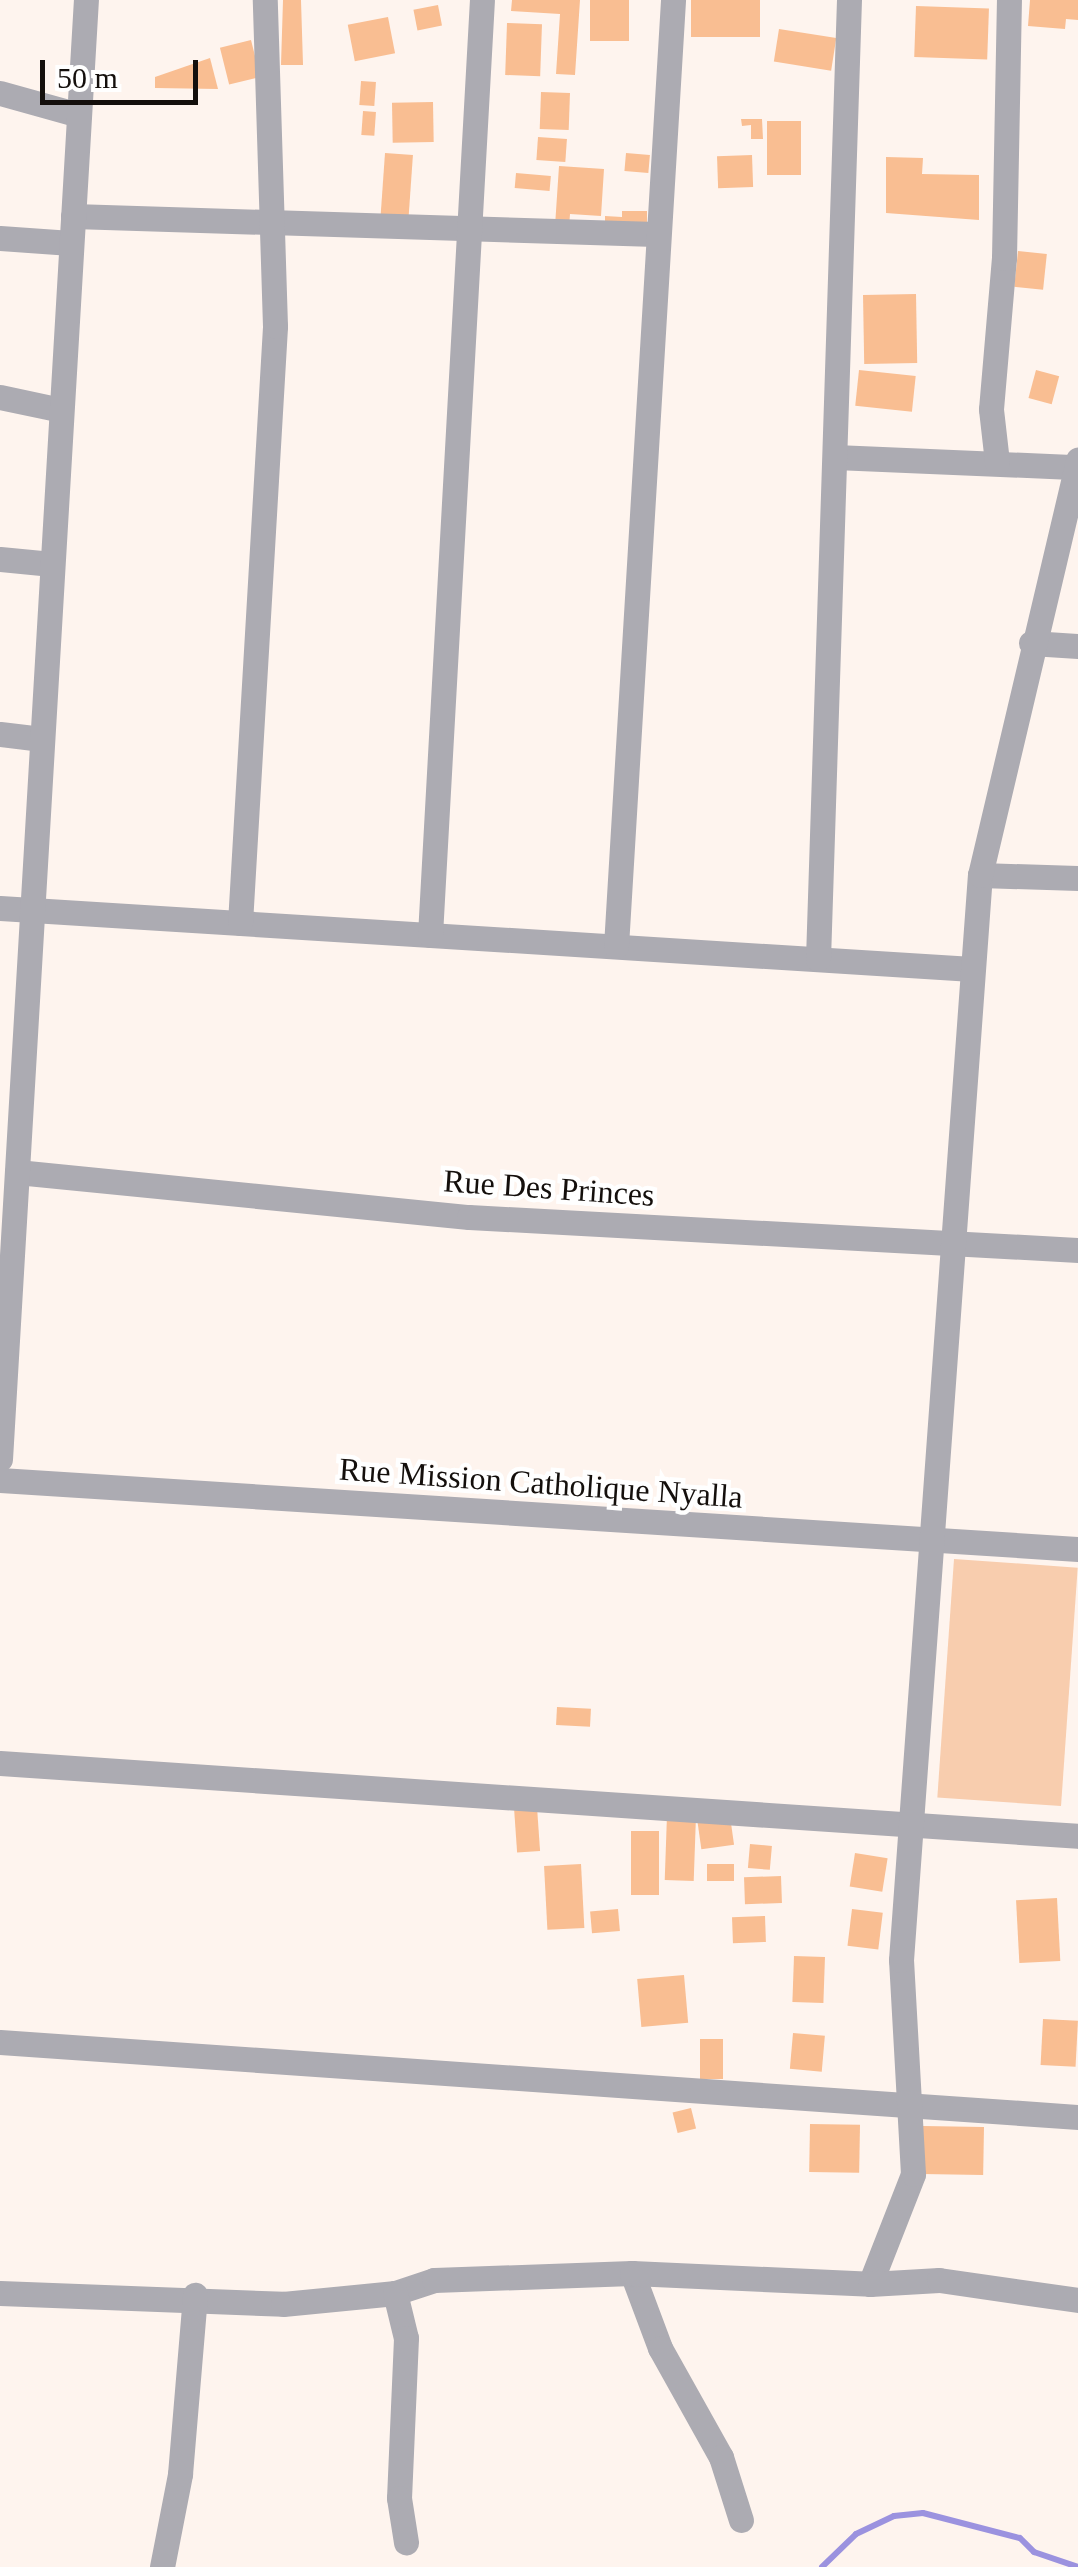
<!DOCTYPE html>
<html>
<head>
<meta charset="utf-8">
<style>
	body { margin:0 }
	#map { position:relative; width:1078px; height:2567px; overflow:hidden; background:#fef4ee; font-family:"Times New Roman",serif }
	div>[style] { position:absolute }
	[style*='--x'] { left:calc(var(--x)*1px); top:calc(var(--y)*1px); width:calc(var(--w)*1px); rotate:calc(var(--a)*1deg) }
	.green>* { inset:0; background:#f8cdae; transform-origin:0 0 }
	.stream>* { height:6px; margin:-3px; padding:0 3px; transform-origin:3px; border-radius:3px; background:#9b92df }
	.building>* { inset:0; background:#f9be92; transform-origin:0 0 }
	.minor>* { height:25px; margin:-12.5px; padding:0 12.5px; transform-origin:12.5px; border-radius:12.5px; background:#acabb2 }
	span { translate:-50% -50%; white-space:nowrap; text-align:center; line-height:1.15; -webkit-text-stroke:9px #fff; paint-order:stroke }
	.street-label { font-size:32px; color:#140f0c }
	.scale { position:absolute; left:40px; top:60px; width:158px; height:45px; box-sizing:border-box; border:5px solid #140f0c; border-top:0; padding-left:12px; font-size:30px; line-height:35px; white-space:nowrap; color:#140f0c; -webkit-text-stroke:8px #fff; paint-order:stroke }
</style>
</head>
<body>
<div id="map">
	<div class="green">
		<i style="left:954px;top:1559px;width:124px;height:239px;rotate:4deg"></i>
	</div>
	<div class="stream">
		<i style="--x:822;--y:2567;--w:47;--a:-44.1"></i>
		<i style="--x:856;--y:2534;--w:42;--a:-25.3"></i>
		<i style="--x:894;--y:2516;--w:29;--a:-6"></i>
		<i style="--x:923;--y:2513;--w:100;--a:14.5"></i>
		<i style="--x:1020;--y:2538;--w:20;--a:45"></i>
		<i style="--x:1034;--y:2552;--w:46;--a:18.8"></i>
	</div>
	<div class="building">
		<i style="clip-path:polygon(283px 0,301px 0,303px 65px,281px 65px)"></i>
		<i style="clip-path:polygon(512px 0,580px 0,575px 75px,556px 74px,560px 14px,511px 11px)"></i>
		<i style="left:590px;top:0;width:39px;height:41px"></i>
		<i style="left:691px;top:0;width:69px;height:37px"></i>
		<i style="clip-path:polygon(1030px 0,1078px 0,1078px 20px,1066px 19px,1065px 29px,1028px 26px)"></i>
		<i style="left:438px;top:5px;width:21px;height:25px;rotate:79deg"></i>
		<i style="left:916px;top:6px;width:73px;height:51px;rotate:2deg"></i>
		<i style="left:388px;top:17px;width:37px;height:41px;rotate:79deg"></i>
		<i style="left:507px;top:23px;width:35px;height:52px;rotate:2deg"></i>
		<i style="left:779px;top:29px;width:58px;height:33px;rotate:9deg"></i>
		<i style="left:251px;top:40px;width:38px;height:32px;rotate:76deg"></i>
		<i style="clip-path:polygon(210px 58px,218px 89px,155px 88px,155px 77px)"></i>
		<i style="left:361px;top:81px;width:15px;height:24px;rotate:4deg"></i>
		<i style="left:541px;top:92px;width:29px;height:37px;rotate:2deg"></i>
		<i style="left:433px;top:102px;width:40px;height:41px;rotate:89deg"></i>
		<i style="left:363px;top:111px;width:13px;height:24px;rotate:4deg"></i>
		<i style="clip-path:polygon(741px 119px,762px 119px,763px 139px,751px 139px,751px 125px,742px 126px)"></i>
		<i style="left:767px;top:121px;width:34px;height:54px"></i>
		<i style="left:538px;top:137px;width:29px;height:23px;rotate:4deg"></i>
		<i style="left:385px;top:153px;width:28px;height:62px;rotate:4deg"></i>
		<i style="left:626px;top:153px;width:24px;height:18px;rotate:5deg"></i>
		<i style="left:752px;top:155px;width:32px;height:35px;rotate:88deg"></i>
		<i style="clip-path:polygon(886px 157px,923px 158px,922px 174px,979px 175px,979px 220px,886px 213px)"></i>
		<i style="clip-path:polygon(559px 166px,604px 169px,601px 216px,570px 214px,569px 227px,555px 226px)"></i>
		<i style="left:516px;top:173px;width:35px;height:15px;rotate:5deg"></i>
		<i style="clip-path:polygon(622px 211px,647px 211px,647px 229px,605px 228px,605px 216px,622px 217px)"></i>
		<i style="left:1018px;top:251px;width:29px;height:36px;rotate:6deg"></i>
		<i style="left:916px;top:294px;width:69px;height:53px;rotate:89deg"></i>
		<i style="left:859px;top:370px;width:57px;height:36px;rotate:6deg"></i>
		<i style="left:1036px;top:370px;width:24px;height:29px;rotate:15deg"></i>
		<i style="left:557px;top:1707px;width:34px;height:18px;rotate:3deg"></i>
		<i style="left:537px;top:1807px;width:44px;height:23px;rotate:86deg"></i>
		<i style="left:667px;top:1815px;width:29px;height:65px;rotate:2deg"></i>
		<i style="left:730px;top:1816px;width:29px;height:33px;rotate:82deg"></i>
		<i style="left:631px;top:1831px;width:28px;height:64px"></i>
		<i style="left:750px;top:1844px;width:22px;height:24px;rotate:5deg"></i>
		<i style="left:855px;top:1853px;width:33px;height:34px;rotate:9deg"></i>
		<i style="left:581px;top:1864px;width:64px;height:37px;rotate:87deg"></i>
		<i style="left:734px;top:1864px;width:17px;height:27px;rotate:90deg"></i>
		<i style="left:781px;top:1876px;width:27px;height:37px;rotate:88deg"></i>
		<i style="left:1057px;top:1898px;width:63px;height:41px;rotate:87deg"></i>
		<i style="left:618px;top:1909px;width:22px;height:28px;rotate:85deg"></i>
		<i style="left:852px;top:1909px;width:31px;height:37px;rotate:7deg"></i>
		<i style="left:765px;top:1916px;width:26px;height:33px;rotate:88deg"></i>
		<i style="left:794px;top:1956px;width:31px;height:46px;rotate:2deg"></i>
		<i style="left:684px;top:1975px;width:48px;height:47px;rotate:85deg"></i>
		<i style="left:1043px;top:2019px;width:35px;height:46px;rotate:3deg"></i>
		<i style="left:793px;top:2033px;width:32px;height:36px;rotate:5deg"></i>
		<i style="left:700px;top:2039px;width:23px;height:40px"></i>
		<i style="left:691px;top:2108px;width:21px;height:19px;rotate:76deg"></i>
		<i style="left:810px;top:2124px;width:50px;height:48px;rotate:1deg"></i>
		<i style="left:923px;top:2126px;width:61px;height:48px;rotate:1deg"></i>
	</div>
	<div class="minor">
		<i style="--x:0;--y:93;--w:82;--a:15.6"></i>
		<i style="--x:73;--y:216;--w:583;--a:1.77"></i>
		<i style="--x:0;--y:238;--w:71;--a:4"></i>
		<i style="--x:0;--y:397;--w:62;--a:12"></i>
		<i style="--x:835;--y:457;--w:243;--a:2.4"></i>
		<i style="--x:997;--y:462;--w:53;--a:-96.5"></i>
		<i style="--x:991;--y:409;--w:152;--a:-85.1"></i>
		<i style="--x:1004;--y:258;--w:258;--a:-88.9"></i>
		<i style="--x:0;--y:559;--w:52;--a:5.5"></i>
		<i style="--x:1031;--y:643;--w:47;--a:3.7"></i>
		<i style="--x:0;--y:734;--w:42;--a:6.8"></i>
		<i style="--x:980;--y:875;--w:98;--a:1.8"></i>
		<i style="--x:0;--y:908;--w:974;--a:3.59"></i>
		<i style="--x:240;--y:923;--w:598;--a:-86.64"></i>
		<i style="--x:275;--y:326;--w:326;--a:-91.8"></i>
		<i style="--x:430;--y:935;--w:936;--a:-86.82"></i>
		<i style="--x:616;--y:946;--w:948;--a:-86.55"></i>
		<i style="--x:818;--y:959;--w:960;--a:-88.15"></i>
		<i style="--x:17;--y:1172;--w:454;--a:5.7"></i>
		<i style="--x:469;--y:1217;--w:610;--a:3.1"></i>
		<i style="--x:0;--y:1459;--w:1462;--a:-86.63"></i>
		<i style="--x:0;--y:1480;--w:1080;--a:3.66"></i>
		<i style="--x:0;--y:1763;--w:1080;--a:3.87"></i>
		<i style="--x:0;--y:2042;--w:1081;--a:3.98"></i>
		<i style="--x:632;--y:2273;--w:80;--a:69.5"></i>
		<i style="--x:660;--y:2348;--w:125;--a:60.8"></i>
		<i style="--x:721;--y:2457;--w:66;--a:72.4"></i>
		<i style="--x:870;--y:2284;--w:118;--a:-68.6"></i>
		<i style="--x:913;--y:2174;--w:214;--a:-93.2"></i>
		<i style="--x:901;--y:1960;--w:1088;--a:-85.84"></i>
		<i style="--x:980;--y:875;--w:427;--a:-76.7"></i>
		<i style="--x:0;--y:2293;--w:283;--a:2.2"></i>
		<i style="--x:283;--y:2304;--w:113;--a:-5.6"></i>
		<i style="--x:395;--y:2293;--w:41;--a:-18.4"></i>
		<i style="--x:434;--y:2280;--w:198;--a:-2"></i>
		<i style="--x:632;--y:2273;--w:238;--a:2.6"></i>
		<i style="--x:870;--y:2284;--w:69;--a:-3.3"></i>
		<i style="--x:939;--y:2280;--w:140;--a:8.2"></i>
		<i style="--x:395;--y:2293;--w:46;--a:76.3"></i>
		<i style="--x:406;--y:2338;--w:160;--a:92.5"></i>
		<i style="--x:399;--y:2498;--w:45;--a:81"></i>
		<i style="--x:162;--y:2567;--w:95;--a:-79"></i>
		<i style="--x:180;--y:2474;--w:180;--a:-85.2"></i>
	</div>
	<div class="street-label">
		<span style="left:549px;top:1188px;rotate:4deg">Rue Des Princes</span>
		<span style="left:541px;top:1483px;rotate:4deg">Rue Mission Catholique Nyalla</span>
	</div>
	<div class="scale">50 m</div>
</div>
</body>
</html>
